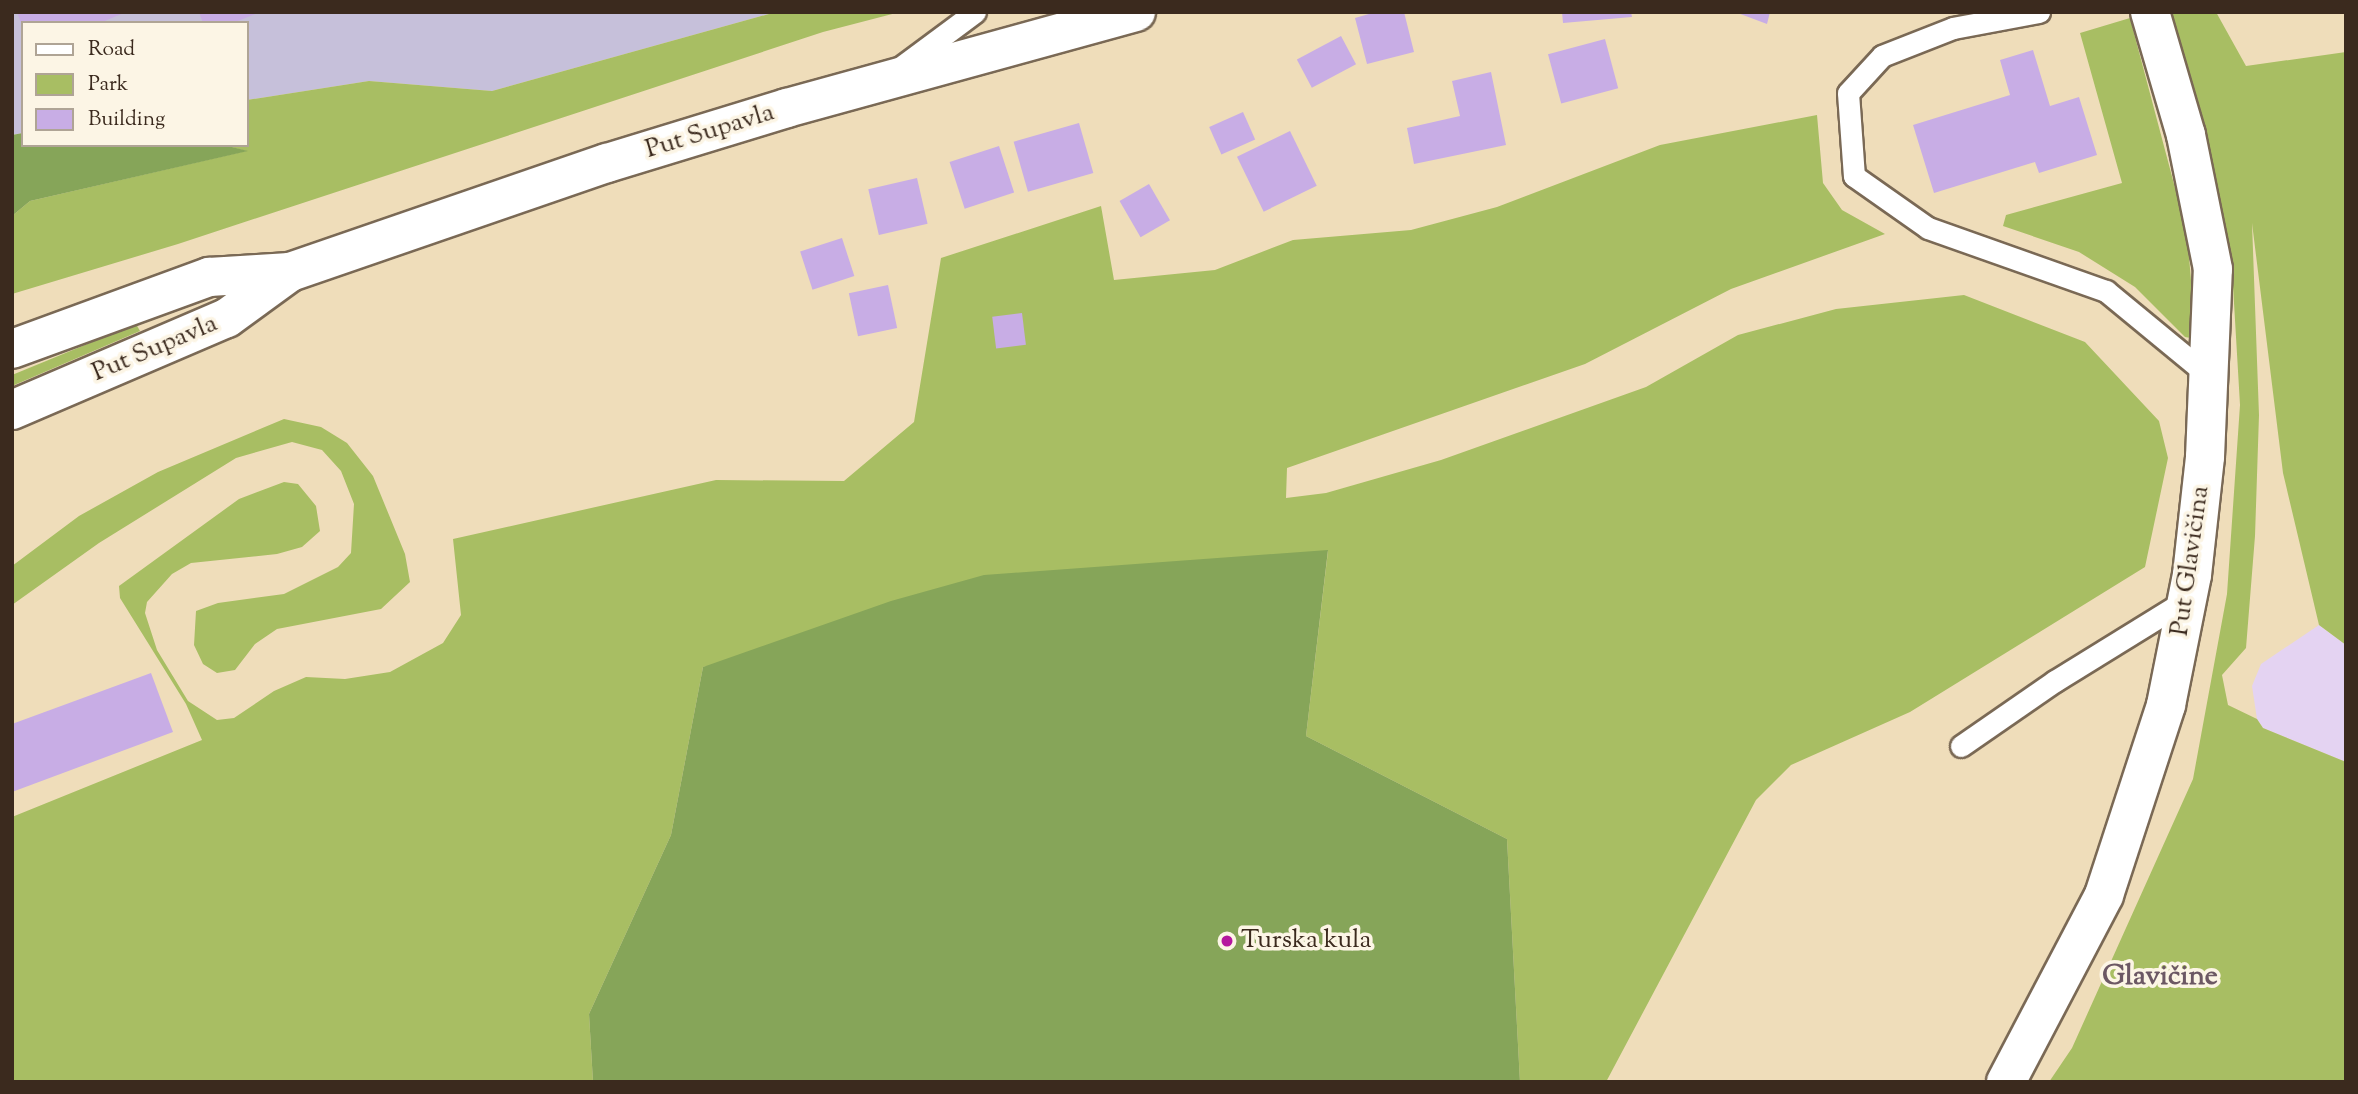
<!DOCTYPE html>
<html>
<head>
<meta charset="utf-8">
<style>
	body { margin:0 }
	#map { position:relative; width:2358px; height:1094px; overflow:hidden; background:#efddba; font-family:"Sorts Mill Goudy",serif }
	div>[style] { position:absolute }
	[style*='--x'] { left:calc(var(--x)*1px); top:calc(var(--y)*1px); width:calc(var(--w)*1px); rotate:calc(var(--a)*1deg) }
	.built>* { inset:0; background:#e4d3f2 }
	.industrial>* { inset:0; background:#c6c0da }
	.green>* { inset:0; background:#a8be63 }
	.forest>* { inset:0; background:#86a559 }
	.building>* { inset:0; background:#c8ade5; transform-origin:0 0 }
	.roads { filter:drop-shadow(2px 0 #7a6955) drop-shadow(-2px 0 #7a6955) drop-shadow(0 2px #7a6955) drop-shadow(0 -2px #7a6955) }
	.lane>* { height:21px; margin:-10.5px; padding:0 10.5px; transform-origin:10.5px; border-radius:10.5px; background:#fff }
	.street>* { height:38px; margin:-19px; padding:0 19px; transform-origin:19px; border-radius:19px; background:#fff }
	.dots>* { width:19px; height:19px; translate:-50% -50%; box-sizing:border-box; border:4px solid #fcf5e5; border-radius:50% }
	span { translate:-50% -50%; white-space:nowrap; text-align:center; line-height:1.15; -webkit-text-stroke:7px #fcf5e5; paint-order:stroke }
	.street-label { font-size:26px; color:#3b2a1e }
	.poi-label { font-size:26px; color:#3b2a1e }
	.left { translate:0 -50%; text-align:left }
	.neighbourhood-label { font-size:28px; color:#6c5864; font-weight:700 }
	.frame { position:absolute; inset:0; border:14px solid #3b2a1e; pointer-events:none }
	.legend { position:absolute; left:21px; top:21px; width:228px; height:126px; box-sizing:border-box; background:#fcf5e5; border:2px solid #afa495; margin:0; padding:9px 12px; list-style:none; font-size:21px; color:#3b2a1e }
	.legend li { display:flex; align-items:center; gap:14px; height:35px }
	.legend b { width:35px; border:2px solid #afa495 }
</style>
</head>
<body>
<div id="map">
	<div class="built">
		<i style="clip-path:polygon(2319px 625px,2346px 645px,2346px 762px,2263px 728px,2257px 719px,2252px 686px,2261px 664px)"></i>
	</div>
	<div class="industrial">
		<i style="clip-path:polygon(12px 12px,776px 12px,492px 91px,369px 81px,247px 100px,247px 23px,23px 23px,23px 133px,12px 135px)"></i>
	</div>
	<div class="green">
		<i style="clip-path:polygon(776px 12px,900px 12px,823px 32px,178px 244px,12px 294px,12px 216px,30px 201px,246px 151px,224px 145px,247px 145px,247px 100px,369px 81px,492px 91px)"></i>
		<i style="clip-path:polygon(2156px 12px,2216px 12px,2246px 66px,2346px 52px,2346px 645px,2319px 625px,2283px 473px,2252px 223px,2259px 415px,2255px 536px,2246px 648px,2222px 675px,2228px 705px,2257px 719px,2263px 728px,2346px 762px,2346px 1082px,2049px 1082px,2072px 1048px,2193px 779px,2227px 594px,2240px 405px,2233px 286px,2214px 183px)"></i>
		<i style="clip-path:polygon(2130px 18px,2187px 233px,2196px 339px,2185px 337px,2135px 287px,2079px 252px,2003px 226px,2006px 215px,2122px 183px,2080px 33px)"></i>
		<i style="clip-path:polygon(1817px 115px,1823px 183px,1842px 210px,1885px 234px,1731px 289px,1585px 364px,1287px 468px,1286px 498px,1326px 493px,1441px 460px,1646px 387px,1738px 335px,1836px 309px,1964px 295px,2085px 342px,2159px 421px,2168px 458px,2145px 567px,1910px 712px,1791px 765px,1756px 800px,1606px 1082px,1520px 1082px,1507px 839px,1306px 736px,1328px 551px,703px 667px,671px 835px,589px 1014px,593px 1082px,12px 1082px,12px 817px,202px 740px,186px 704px,120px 598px,119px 586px,239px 499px,284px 482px,298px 484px,316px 506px,320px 531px,302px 547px,277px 554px,191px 563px,172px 574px,147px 602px,145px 613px,157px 650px,188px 701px,217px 720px,234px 718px,274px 691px,306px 677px,345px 679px,390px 672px,443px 643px,461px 615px,453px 539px,716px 480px,844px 481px,914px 422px,941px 258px,1101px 206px,1114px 280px,1215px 270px,1293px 240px,1411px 230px,1497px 207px,1660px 145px)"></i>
		<i style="clip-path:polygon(136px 324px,140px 331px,12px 386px,12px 375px)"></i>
		<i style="clip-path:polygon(284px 419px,321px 427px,347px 443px,373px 476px,405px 554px,410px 582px,381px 609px,277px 629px,255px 644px,235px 670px,217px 673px,203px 664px,194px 645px,196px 611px,218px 603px,284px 594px,338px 567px,351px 553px,354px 504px,341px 471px,322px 450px,292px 442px,236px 458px,99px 543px,12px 605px,12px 566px,79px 516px,158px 472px)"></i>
	</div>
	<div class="forest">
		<i style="clip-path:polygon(23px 133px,23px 145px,224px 145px,248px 151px,30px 201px,12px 216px,12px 135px)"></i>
		<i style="clip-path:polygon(1328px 550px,1306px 736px,1507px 839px,1520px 1082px,593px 1082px,589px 1014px,671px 835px,703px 667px,891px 601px,984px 575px)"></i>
	</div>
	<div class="building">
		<i style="clip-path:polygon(17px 12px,126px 12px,100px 23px,21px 23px)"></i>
		<i style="clip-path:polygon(199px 12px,260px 12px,233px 23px,203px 23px)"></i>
		<i style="clip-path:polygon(1376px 12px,1404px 12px,1414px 52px,1367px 64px,1355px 18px)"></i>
		<i style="clip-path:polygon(1562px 12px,1631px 12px,1632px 17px,1563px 23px)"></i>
		<i style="clip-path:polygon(1735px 12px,1770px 12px,1767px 24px)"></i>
		<i style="left:1341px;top:36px;width:32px;height:50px;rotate:62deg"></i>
		<i style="left:1605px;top:39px;width:51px;height:59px;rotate:75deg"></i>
		<i style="clip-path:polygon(2033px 50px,2050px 106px,2079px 97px,2097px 155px,2039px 173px,2035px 162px,1934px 193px,1913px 125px,2010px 95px,2000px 60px)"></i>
		<i style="clip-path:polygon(1491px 72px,1506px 145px,1414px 164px,1407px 128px,1460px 116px,1452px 81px)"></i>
		<i style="left:1243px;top:112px;width:30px;height:37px;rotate:66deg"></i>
		<i style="left:1079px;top:123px;width:52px;height:68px;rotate:74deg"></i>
		<i style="left:1290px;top:131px;width:61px;height:59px;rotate:64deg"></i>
		<i style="left:999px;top:146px;width:49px;height:52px;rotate:72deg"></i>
		<i style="left:917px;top:178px;width:47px;height:50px;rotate:77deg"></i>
		<i style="left:1149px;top:184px;width:42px;height:34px;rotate:60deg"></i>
		<i style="left:842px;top:238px;width:40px;height:44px;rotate:72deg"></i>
		<i style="left:888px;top:285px;width:44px;height:40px;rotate:78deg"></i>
		<i style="left:1022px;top:313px;width:32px;height:30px;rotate:83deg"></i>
		<i style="clip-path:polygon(151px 673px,173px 732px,12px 792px,12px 724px)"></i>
	</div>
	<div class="roads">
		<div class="lane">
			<i style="--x:2039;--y:12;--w:87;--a:169.5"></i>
			<i style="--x:1953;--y:28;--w:76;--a:158.5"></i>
			<i style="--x:1882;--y:56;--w:50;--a:132.6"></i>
			<i style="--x:1848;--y:93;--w:83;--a:85.9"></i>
			<i style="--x:1854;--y:176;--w:90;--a:35.1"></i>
			<i style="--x:1928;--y:228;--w:189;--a:19.5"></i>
			<i style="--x:2106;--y:291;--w:132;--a:39.5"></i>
			<i style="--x:901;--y:67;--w:92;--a:-36.6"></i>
			<i style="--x:1961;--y:746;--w:114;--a:-34.7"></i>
			<i style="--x:2055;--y:681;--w:156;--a:-31.7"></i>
		</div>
		<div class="street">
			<i style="--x:12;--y:349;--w:210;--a:-20.1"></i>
			<i style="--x:209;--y:277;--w:81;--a:-3.5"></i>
			<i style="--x:290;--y:272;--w:335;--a:-19"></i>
			<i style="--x:607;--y:163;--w:188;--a:-17"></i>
			<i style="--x:787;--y:108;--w:362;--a:-15.4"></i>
			<i style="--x:12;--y:410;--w:234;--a:-23.2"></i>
			<i style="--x:227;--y:318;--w:78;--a:-36.1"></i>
			<i style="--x:2006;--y:1082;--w:211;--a:-62.3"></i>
			<i style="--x:2104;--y:895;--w:200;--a:-71.9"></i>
			<i style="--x:2166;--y:705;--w:133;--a:-78.7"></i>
			<i style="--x:2192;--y:575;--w:119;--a:-83.7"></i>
			<i style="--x:2205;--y:457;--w:188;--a:-87.6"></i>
			<i style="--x:2213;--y:269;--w:137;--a:-101.4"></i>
			<i style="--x:2186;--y:135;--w:128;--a:-106.3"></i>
		</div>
	</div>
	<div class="dots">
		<i style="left:1227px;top:941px;background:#b5179e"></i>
	</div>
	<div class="street-label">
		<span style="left:710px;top:132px;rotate:-17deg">Put Supavla</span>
		<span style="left:155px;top:349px;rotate:-23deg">Put Supavla</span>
		<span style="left:2191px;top:561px;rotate:-82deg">Put Glavičina</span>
	</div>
	<div class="poi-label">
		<span class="left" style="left:1241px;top:941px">Turska kula</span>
	</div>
	<div class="neighbourhood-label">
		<span style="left:2160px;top:977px">Glavičine</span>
	</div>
	<div class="frame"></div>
	<ul class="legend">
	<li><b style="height:9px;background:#fff"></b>Road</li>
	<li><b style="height:19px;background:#a8be63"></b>Park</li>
	<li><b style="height:19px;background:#c8ade5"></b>Building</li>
	</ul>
</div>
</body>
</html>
